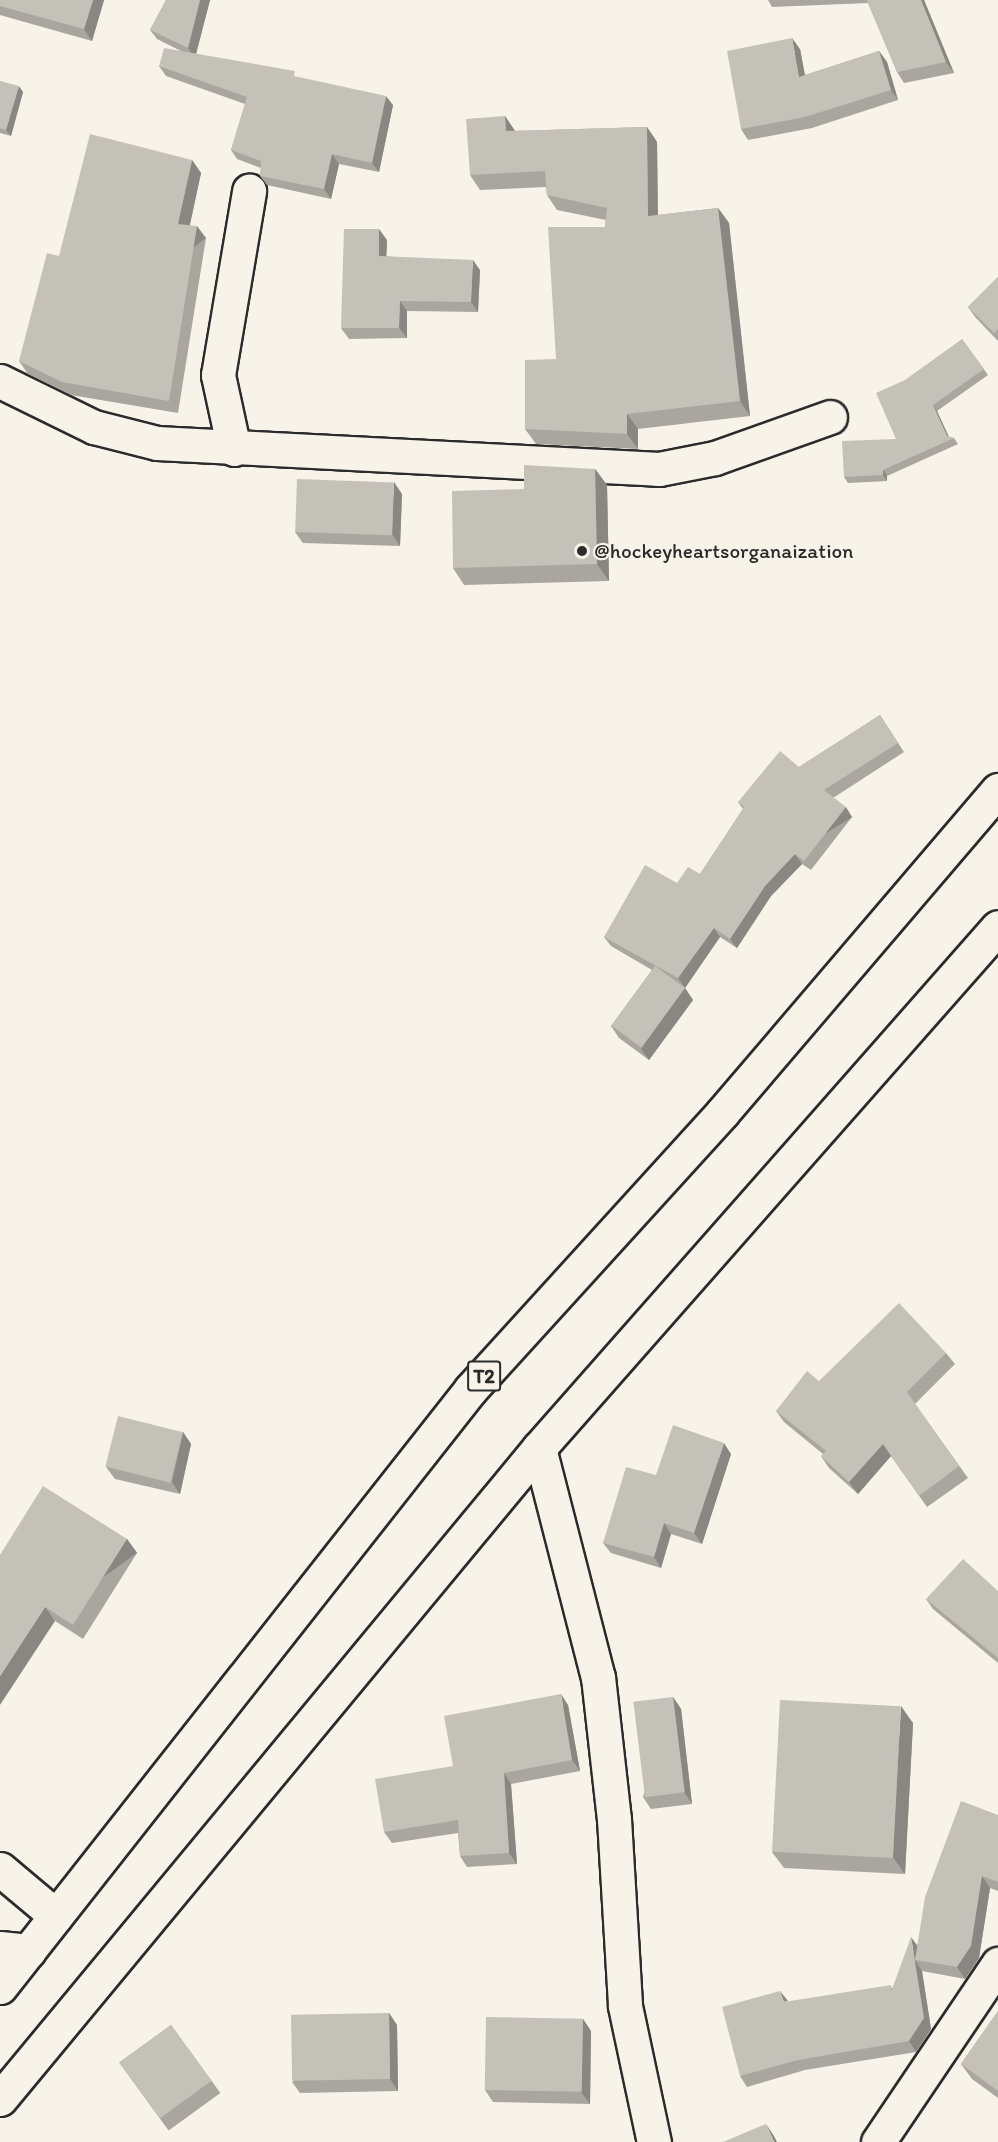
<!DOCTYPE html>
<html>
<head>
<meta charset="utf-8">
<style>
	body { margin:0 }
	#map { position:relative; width:998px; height:2142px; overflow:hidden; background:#f7f3e8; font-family:Itim,sans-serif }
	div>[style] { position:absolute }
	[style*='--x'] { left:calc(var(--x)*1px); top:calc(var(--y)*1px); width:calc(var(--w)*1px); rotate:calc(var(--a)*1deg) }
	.roads { filter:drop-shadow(2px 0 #2b2b2b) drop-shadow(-2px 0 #2b2b2b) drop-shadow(0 2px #2b2b2b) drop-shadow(0 -2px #2b2b2b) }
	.minor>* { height:33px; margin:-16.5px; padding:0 16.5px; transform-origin:16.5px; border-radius:16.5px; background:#f7f3e8 }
	.highway>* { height:33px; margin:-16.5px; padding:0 16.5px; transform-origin:16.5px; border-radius:16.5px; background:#f7f3e8 }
	.wall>* { inset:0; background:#a9a69f; transform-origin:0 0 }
	.shaded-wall>* { inset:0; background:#898782; transform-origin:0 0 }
	.building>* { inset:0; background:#c4c1b9; transform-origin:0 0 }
	.dots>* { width:16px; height:16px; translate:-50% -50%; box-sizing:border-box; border:3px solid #f7f3e8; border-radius:50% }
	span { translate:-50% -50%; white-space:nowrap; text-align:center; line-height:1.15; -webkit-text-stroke:4.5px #f7f3e8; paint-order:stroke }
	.shield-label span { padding:2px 4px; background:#f7f3e8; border:2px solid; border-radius:4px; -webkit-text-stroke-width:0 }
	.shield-label { font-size:20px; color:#2b2b2b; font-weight:700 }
	.poi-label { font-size:21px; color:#2b2b2b }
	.left { translate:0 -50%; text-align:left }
</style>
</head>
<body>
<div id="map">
	<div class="roads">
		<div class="minor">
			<i style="--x:0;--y:381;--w:105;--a:26.1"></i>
			<i style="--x:94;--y:427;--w:65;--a:14.3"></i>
			<i style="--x:157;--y:443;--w:503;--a:2.96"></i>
			<i style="--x:659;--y:469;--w:57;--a:-11.1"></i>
			<i style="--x:715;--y:458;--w:122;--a:-19.6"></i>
			<i style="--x:234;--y:449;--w:76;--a:-102.2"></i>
			<i style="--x:218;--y:375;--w:187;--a:-80.4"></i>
			<i style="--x:539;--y:1448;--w:236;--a:75.6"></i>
			<i style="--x:598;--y:1677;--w:143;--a:83.6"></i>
			<i style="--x:614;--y:1819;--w:187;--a:86.6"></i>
			<i style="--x:625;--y:2006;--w:139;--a:78"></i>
			<i style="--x:0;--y:1869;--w:73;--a:40"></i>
			<i style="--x:0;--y:1948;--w:29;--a:6"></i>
			<i style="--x:878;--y:2142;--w:215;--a:-56"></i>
		</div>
		<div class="highway">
			<i style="--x:0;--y:1987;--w:761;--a:-51.78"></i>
			<i style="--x:471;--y:1389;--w:373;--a:-47.7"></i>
			<i style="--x:722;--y:1113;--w:425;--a:-49.5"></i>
			<i style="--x:0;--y:2099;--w:845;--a:-50.38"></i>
			<i style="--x:539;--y:1448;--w:694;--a:-48.62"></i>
		</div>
	</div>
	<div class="wall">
		<i style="clip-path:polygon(0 0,104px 0,92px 41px,0 15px)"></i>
		<i style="clip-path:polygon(166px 0,210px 0,196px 54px,299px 78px,393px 105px,379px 172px,339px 164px,331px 199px,267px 185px,260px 176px,261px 168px,237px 159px,231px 150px,245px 104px,166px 76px,159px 66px,181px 51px,157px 39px,150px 30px)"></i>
		<i style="clip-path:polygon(768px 0,924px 0,954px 73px,904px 83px,897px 72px,868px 3px,772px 7px)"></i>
		<i style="clip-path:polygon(800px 49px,805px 75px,879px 51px,887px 62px,898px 100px,812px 128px,748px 140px,741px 129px)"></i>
		<i style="clip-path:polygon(0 81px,23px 92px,11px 136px,0 133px)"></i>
		<i style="clip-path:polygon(505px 116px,515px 131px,647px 127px,657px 142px,658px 215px,718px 208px,729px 223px,750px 416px,638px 429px,638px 449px,536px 444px,525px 429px,556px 359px,605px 227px,606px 220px,557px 210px,547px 195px,546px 187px,480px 190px,470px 175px)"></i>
		<i style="clip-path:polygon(192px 160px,201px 173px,190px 225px,206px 238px,178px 413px,71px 395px,28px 374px,19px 361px,59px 256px)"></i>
		<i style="clip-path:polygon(387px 240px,386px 256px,480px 270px,478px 312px,407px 311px,407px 338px,349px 339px,341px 328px)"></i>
		<i style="clip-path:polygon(998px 277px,998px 341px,976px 318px,968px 307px)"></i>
		<i style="clip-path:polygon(962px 339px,988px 375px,937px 411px,949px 437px,954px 438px,958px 444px,887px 476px,887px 481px,848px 483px,844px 477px,896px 439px)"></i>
		<i style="clip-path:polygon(595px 469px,607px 485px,609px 581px,464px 585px,453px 568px,524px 489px)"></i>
		<i style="clip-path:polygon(402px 494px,400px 546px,303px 543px,295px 532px)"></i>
		<i style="clip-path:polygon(880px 715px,904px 752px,833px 798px,852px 817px,811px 870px,802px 864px,771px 896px,737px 948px,720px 937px,685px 988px,682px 986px,685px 988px,693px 1000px,649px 1060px,619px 1038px,611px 1026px,652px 970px,611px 946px,604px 937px,677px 883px,700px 874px,743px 809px,738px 802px,799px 767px)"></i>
		<i style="clip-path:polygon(946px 1353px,955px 1364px,915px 1404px,968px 1478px,927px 1507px,891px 1456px,858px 1494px,829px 1468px,821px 1456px,823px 1454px,784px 1422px,776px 1411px,819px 1381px)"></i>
		<i style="clip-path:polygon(183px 1432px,191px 1444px,180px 1494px,115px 1479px,106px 1467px)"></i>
		<i style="clip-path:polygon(731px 1454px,702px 1544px,671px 1534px,661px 1568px,611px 1553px,603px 1543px,656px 1475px)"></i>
		<i style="clip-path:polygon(127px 1539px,137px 1553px,83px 1639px,55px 1621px,0 1555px)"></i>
		<i style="clip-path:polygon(998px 1591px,998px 1663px,933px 1609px,926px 1599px)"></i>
		<i style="clip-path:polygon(673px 1697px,681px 1709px,692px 1804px,651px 1809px,643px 1797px)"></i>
		<i style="clip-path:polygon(568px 1705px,580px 1771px,511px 1784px,517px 1864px,467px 1867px,460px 1856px,458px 1833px,392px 1843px,384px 1832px,453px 1766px)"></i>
		<i style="clip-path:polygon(913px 1723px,905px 1874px,784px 1868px,772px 1852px)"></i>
		<i style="clip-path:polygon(998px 1815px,998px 1891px,990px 1888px,979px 1958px,965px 1979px,922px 1971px,931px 2029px,916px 2052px,805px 2070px,747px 2087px,740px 2076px,893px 1987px,917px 1945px)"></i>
		<i style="clip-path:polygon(998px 2011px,998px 2098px,972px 2079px,961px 2064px)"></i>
		<i style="clip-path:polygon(389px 2013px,397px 2025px,398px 2091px,300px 2093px,292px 2082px)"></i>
		<i style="clip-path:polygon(583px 2019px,591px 2031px,590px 2104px,493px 2102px,485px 2090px)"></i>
		<i style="left:171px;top:2025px;width:84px;height:64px;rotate:54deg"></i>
	</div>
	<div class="shaded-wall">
		<i style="clip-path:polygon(93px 0,104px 0,92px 41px,84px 29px)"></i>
		<i style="clip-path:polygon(200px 0,210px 0,195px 58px,188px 48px)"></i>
		<i style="clip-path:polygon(921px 0,924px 0,954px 73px,946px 62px)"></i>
		<i style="clip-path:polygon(792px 38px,800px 49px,807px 87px,799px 77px)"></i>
		<i style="clip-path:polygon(879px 51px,887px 62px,898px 100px,891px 90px)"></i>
		<i style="clip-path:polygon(19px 86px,23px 92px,11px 136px,6px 130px)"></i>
		<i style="clip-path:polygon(386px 96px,393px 105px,379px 172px,372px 163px)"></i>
		<i style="clip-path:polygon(505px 116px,515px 131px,506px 131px)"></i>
		<i style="clip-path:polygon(647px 127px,657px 142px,658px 230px,648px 216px)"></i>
		<i style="clip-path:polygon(332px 154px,339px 164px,331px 199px,324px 189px)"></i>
		<i style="clip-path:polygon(192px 160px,201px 173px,187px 237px,178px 224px)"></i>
		<i style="clip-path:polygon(718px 208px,729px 223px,750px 416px,740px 401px)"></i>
		<i style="left:197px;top:226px;width:15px;height:177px;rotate:53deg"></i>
		<i style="clip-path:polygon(379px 229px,387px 240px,386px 267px,379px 256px)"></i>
		<i style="clip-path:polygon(473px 260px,480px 270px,478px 312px,471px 302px)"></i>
		<i style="clip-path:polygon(400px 301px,407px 311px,407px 338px,399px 328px)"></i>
		<i style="clip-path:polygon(933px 405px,937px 411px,951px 442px,947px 436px)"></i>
		<i style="clip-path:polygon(627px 414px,638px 429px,638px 449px,627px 434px)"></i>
		<i style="clip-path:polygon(595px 469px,607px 485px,609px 581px,597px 564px)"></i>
		<i style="clip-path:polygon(883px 470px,887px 476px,887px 481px,883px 475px)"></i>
		<i style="clip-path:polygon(394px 482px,402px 494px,400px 546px,392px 534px)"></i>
		<i style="left:846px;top:807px;width:12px;height:68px;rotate:59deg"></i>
		<i style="clip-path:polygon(795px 854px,802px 864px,771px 896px,737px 948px,730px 939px,765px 886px)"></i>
		<i style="clip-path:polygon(714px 928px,720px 937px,685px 988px,678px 978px)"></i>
		<i style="clip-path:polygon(685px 988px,693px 1000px,649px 1060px,641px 1049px)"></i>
		<i style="clip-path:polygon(183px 1432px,191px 1444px,180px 1494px,172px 1482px)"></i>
		<i style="clip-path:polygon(724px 1443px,731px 1454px,702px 1544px,694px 1533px)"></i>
		<i style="clip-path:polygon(883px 1444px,891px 1456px,858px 1494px,849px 1482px)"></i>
		<i style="clip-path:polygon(664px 1523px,671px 1534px,661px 1568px,654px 1557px)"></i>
		<i style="left:127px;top:1539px;width:17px;height:102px;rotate:54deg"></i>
		<i style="clip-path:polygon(45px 1607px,55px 1621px,0 1705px,0 1676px)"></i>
		<i style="clip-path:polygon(561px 1694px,568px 1705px,580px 1771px,572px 1760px)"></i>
		<i style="clip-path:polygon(673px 1697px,681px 1709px,692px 1804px,684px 1792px)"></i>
		<i style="clip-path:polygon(901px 1706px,913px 1723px,905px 1874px,893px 1857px)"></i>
		<i style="clip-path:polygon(504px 1773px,511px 1784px,517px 1864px,509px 1853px)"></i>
		<i style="clip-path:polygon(982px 1876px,990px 1888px,979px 1958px,965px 1979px,957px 1967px)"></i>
		<i style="clip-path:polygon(911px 1937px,919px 1948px,915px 1960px)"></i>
		<i style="clip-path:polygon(915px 1960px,922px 1971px,931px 2029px,916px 2052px,909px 2041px)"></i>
		<i style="clip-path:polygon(780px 1991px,788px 2001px,784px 2002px)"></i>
		<i style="clip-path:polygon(389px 2013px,397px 2025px,398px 2091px,390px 2079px)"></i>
		<i style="clip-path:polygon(583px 2019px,591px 2031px,590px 2104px,581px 2092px)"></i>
		<i style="clip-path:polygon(766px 2124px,774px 2136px,777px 2142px,774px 2142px)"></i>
	</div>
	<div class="building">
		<i style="clip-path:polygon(0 0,93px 0,84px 29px,0 6px)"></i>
		<i style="clip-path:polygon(166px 0,200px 0,188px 48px,150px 30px)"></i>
		<i style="clip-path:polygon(867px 0,921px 0,946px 62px,897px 72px)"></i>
		<i style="clip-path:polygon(792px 38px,799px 77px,879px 51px,891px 90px,805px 117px,741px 129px,727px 51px)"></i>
		<i style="clip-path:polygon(164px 48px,295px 71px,294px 76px,386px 96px,372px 163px,332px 154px,324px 189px,260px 176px,261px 161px,231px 150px,247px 97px,159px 66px)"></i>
		<i style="clip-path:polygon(0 81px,19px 86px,6px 130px,0 128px)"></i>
		<i style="clip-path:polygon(505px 116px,506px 131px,647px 127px,648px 216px,718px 208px,740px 401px,627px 414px,627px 434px,525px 429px,525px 360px,556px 359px,548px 227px,605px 227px,607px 208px,547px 195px,545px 171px,470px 175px,466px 119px)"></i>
		<i style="clip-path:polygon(90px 134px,192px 160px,178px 224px,197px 226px,169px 401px,62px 382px,19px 361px,47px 253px,59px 256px)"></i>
		<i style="clip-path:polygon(344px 229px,379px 229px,379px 256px,473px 260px,471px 302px,400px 301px,399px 328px,341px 328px)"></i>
		<i style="clip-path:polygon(998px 277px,998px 329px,994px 333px,968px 307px)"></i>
		<i style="clip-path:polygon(962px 339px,984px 369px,933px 405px,947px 436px,954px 438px,883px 470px,883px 475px,844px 477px,842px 441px,896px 439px,876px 393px,905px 380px)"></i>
		<i style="clip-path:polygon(524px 465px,595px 469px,597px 564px,453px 568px,452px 491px,524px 489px)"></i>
		<i style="left:297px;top:479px;width:97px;height:53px;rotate:2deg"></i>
		<i style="clip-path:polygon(880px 715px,898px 743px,824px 790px,846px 807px,804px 861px,795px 854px,765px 886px,730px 939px,714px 928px,678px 978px,604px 937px,645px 865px,677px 883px,688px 867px,700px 874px,744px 807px,738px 802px,780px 751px,799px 767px)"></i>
		<i style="left:655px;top:966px;width:37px;height:74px;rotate:36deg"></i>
		<i style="clip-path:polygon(899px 1303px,946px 1353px,907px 1392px,959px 1466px,919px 1496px,883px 1444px,849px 1482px,821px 1456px,826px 1451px,776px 1411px,807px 1371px,819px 1381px)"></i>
		<i style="left:118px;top:1416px;width:67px;height:52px;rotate:14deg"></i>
		<i style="clip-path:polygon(673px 1425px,724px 1443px,694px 1533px,664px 1523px,654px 1557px,603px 1543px,626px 1467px,656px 1475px)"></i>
		<i style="clip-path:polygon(43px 1486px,127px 1539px,73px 1625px,45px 1607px,0 1676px,0 1555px)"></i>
		<i style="clip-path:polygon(963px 1559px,998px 1591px,998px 1658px,926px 1599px)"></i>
		<i style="clip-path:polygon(561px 1694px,572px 1760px,504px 1773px,509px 1853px,460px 1856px,458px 1820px,384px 1832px,375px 1779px,453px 1766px,444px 1716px)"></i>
		<i style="left:673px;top:1697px;width:96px;height:40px;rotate:83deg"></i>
		<i style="left:780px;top:1700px;width:121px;height:152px;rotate:3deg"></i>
		<i style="clip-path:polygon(961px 1801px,998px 1815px,998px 1882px,982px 1876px,971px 1946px,957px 1967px,915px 1960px,925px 1897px)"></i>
		<i style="clip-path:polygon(911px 1937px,924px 2018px,909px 2041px,798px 2060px,740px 2076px,722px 2007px,780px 1991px,784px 2002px,891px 1985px,891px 1992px)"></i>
		<i style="clip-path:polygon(998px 2011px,998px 2091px,961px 2064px)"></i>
		<i style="left:389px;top:2013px;width:66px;height:98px;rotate:89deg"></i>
		<i style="left:486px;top:2017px;width:97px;height:73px;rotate:1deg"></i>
		<i style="left:171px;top:2025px;width:69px;height:64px;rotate:54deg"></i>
		<i style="clip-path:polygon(766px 2124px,774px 2142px,723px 2142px)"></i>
	</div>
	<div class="dots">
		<i style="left:582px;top:551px;background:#2b2b2b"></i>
	</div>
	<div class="shield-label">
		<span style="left:484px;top:1376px">T2</span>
	</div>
	<div class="poi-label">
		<span class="left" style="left:594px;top:551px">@hockeyheartsorganaization</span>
	</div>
</div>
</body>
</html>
